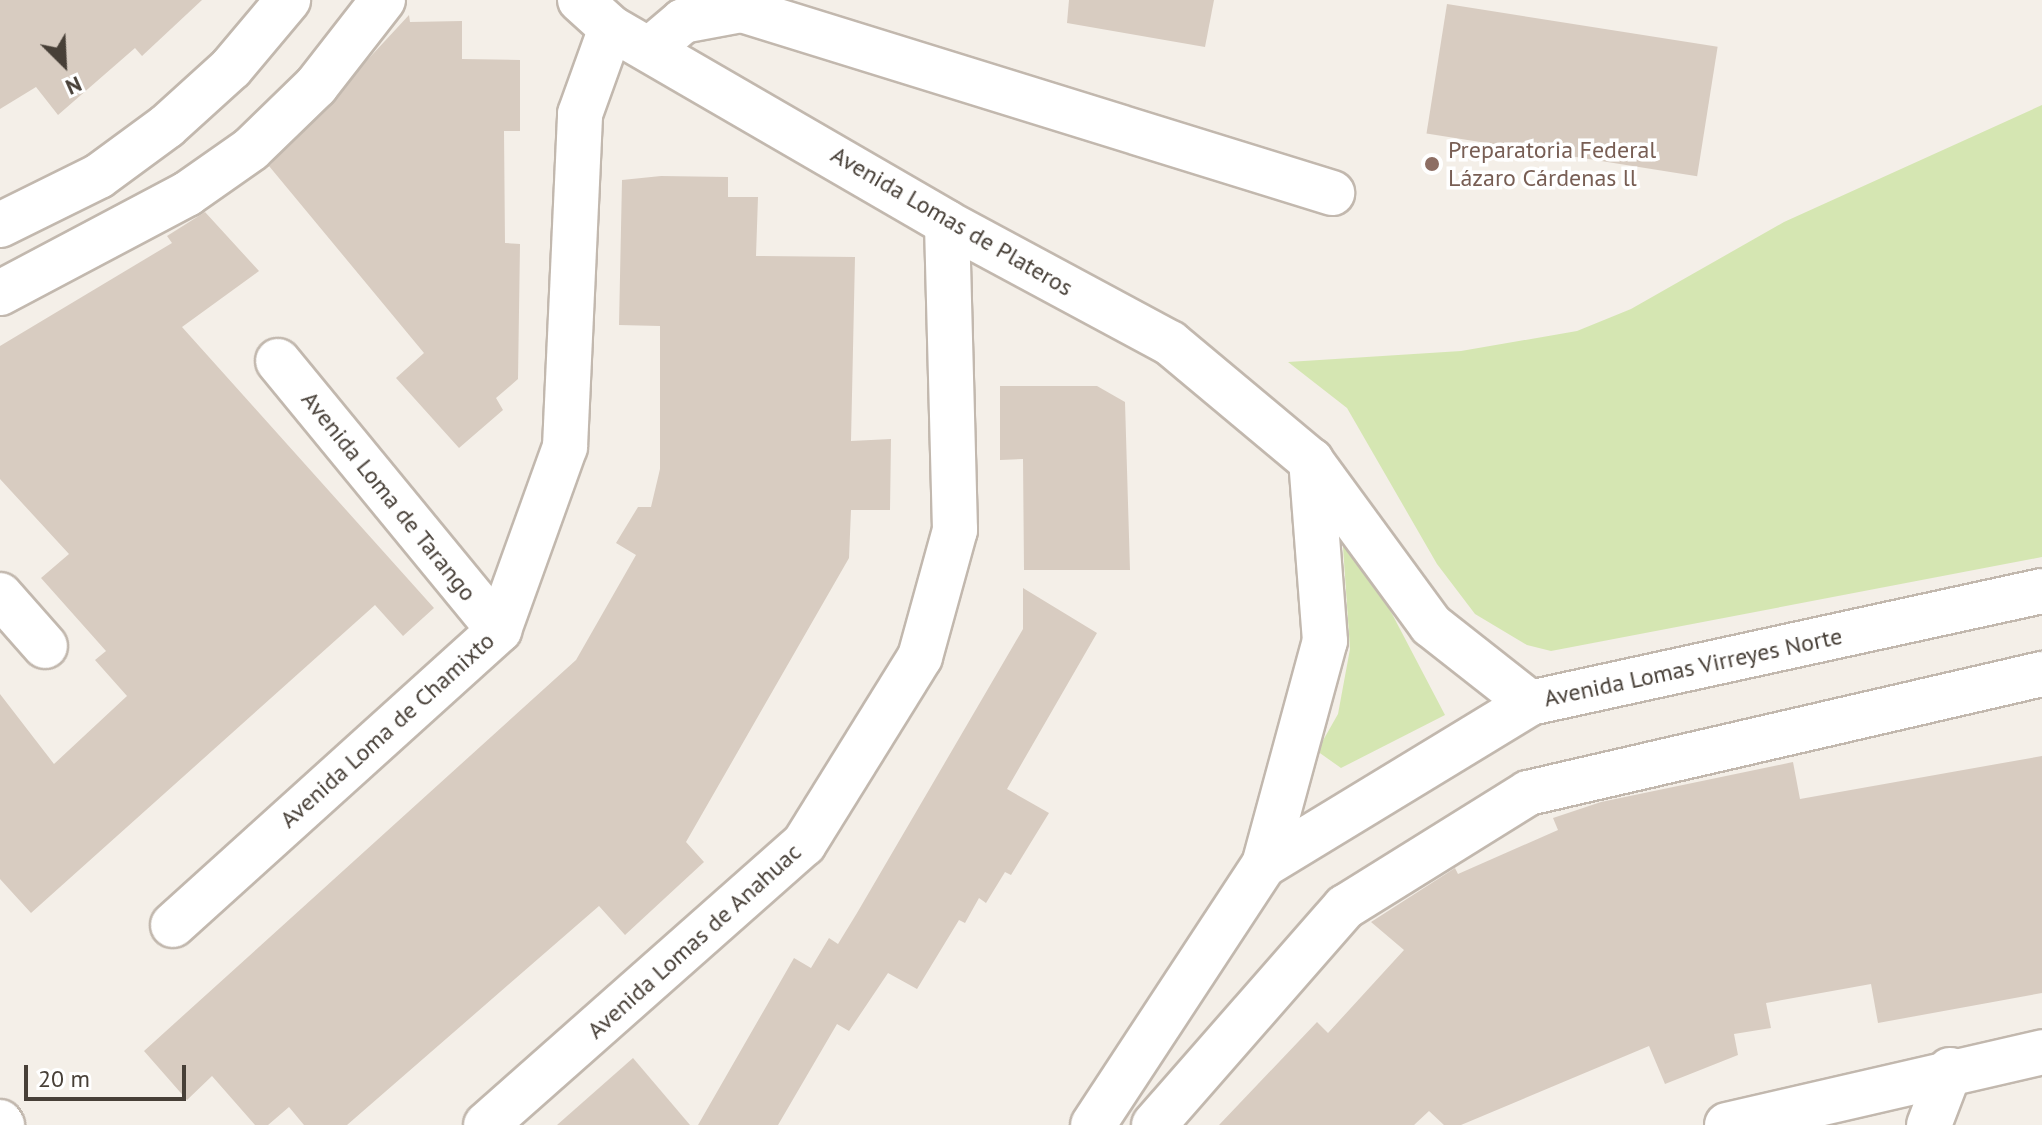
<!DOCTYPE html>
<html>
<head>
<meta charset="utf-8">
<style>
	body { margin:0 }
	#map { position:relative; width:2042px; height:1125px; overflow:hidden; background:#f4efe8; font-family:"PT Sans",sans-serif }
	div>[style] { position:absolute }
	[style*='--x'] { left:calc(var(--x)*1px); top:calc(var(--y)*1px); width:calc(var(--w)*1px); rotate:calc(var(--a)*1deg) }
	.green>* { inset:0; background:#d5e6b2 }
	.building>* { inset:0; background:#d8ccc1; transform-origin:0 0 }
	.roads { filter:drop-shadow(2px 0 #c2b8ae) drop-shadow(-2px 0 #c2b8ae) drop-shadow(0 2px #c2b8ae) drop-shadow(0 -2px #c2b8ae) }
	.minor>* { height:44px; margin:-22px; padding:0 22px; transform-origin:22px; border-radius:22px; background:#fff }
	.tertiary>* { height:44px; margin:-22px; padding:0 22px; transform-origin:22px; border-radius:22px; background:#fff }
	.dots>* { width:22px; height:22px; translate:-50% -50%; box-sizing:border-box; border:4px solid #fff; border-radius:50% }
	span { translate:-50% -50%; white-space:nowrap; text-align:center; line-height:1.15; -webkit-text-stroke:7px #fff; paint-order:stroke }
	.education-label { font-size:24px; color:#785e54 }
	.left { translate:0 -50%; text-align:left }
	.street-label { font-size:24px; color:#473f37 }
	.north { position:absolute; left:24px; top:24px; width:80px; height:80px; -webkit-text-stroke:6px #fff; paint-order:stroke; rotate:156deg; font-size:22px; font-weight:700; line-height:32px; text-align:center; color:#473f37 }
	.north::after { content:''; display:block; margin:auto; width:28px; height:36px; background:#473f37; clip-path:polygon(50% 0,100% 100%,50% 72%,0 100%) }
	.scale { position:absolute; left:24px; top:1065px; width:162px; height:36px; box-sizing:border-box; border:4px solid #473f37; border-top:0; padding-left:10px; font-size:24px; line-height:28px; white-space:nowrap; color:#473f37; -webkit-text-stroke:6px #fff; paint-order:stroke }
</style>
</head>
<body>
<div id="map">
	<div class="green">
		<i style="clip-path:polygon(2042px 105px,2042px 557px,1551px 651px,1527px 645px,1475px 614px,1437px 564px,1347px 408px,1288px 362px,1461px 351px,1577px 331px,1631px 309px,1784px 222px)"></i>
		<i style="clip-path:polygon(1342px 532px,1357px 547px,1445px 715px,1341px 768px,1317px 751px,1338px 714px,1350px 649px)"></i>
	</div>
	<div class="building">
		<i style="clip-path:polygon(0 0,202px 0,142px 56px,135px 48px,58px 115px,36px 87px,0 109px)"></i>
		<i style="clip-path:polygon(1069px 0,1214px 0,1205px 47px,1067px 23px)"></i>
		<i style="left:1447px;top:4px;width:274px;height:131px;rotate:9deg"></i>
		<i style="clip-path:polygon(409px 15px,410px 22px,462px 21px,462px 59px,520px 60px,520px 131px,504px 131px,505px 243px,520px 244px,518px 379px,496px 398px,503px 410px,459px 448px,396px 378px,424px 353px,269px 166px)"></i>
		<i style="clip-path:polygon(661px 176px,728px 177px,728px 197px,758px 197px,756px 256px,855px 257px,851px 441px,891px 439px,890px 510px,851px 510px,849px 558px,686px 842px,704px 862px,625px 935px,599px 906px,347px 1125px,304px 1125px,289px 1107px,268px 1125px,255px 1125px,212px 1076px,187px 1100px,144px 1051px,576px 660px,636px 555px,616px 543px,638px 507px,651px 507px,660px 469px,660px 326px,619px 325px,622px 180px)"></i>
		<i style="clip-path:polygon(205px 212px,259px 271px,182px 327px,434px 608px,403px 636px,375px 605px,31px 913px,0 879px,0 694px,54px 764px,127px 696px,95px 660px,106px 651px,41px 578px,69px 554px,0 479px,0 346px,172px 243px,167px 236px)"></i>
		<i style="clip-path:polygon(1000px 386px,1097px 386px,1125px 402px,1130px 570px,1024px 570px,1023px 459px,1000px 460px)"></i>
		<i style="clip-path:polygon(1023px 588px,1097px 633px,1007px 789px,1049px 813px,1011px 875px,1005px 872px,986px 903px,979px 898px,965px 923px,959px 920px,917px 989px,888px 973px,849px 1031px,837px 1024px,778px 1125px,698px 1125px,794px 958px,811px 968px,829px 938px,838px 944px,857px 913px,1023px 629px)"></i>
		<i style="clip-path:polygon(2042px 756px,2042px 993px,1878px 1023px,1871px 984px,1766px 1003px,1771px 1028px,1734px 1034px,1738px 1055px,1665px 1084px,1649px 1046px,1461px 1125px,1444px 1125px,1429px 1111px,1414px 1125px,1219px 1125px,1317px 1022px,1328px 1033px,1404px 950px,1371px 922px,1455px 868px,1458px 874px,1558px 830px,1553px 818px,1601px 802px,1793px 762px,1800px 799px)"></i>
		<i style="clip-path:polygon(633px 1058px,690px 1125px,557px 1125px)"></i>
	</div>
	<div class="roads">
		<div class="minor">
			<i style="--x:650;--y:49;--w:43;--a:-40.3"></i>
			<i style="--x:683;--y:21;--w:60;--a:-10.6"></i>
			<i style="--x:742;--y:10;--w:618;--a:17.23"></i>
			<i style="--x:278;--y:361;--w:348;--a:50.6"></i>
			<i style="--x:0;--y:595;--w:68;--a:48.6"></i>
			<i style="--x:173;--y:925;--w:440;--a:-42.1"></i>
			<i style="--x:499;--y:630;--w:195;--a:-70.2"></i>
			<i style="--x:565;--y:447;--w:333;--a:-87.4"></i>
			<i style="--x:580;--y:114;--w:91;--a:-70.2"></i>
			<i style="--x:0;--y:1122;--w:4;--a:56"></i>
			<i style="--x:486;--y:1125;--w:424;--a:-41.5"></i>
			<i style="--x:804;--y:844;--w:220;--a:-58.2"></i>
			<i style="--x:920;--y:657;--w:132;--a:-74.6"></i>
			<i style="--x:955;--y:530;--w:307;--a:-91.5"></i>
			<i style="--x:1727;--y:1125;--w:323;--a:-13"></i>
			<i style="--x:1929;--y:1125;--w:59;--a:-69.1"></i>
		</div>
		<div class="tertiary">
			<i style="--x:580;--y:0;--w:42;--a:42.1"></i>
			<i style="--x:611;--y:28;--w:388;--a:30.1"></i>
			<i style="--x:947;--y:223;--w:253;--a:28.3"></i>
			<i style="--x:1170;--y:343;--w:184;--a:39.9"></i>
			<i style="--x:1311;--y:461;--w:203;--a:53.8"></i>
			<i style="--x:1431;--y:625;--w:126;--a:38.2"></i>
			<i style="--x:0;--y:225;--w:110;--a:-26.3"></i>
			<i style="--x:99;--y:176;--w:84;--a:-36.3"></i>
			<i style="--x:167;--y:126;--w:86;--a:-42.2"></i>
			<i style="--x:231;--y:68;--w:89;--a:-50"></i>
			<i style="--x:0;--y:293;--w:212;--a:-27.9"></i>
			<i style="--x:187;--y:194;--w:78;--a:-35.1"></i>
			<i style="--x:251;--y:149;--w:91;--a:-44.1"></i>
			<i style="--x:316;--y:86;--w:109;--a:-52.1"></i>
			<i style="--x:1264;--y:865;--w:232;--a:-74.8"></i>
			<i style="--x:1325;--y:641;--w:181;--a:-94.4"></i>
			<i style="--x:1093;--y:1125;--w:311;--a:-56.7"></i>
			<i style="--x:1264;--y:865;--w:311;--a:-31.3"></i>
			<i style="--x:1530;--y:703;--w:524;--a:-12.34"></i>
			<i style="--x:1154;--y:1125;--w:290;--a:-48.8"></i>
			<i style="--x:1345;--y:907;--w:216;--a:-31.9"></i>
			<i style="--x:1528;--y:793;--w:528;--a:-13.04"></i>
		</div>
	</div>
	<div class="dots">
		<i style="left:1432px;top:164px;background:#8d6e63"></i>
	</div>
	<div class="education-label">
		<span class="left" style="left:1448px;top:164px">Preparatoria Federal<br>Lázaro Cárdenas ll</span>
	</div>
	<div class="street-label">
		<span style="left:952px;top:221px;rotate:30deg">Avenida Lomas de Plateros</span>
		<span style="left:389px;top:496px;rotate:51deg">Avenida Loma de Tarango</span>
		<span style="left:1693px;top:667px;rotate:-12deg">Avenida Lomas Virreyes Norte</span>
		<span style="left:387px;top:730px;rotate:-42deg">Avenida Loma de Chamixto</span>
		<span style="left:694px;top:941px;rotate:-42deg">Avenida Lomas de Anahuac</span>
	</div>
	<div class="north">N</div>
	<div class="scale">20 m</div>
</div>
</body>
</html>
